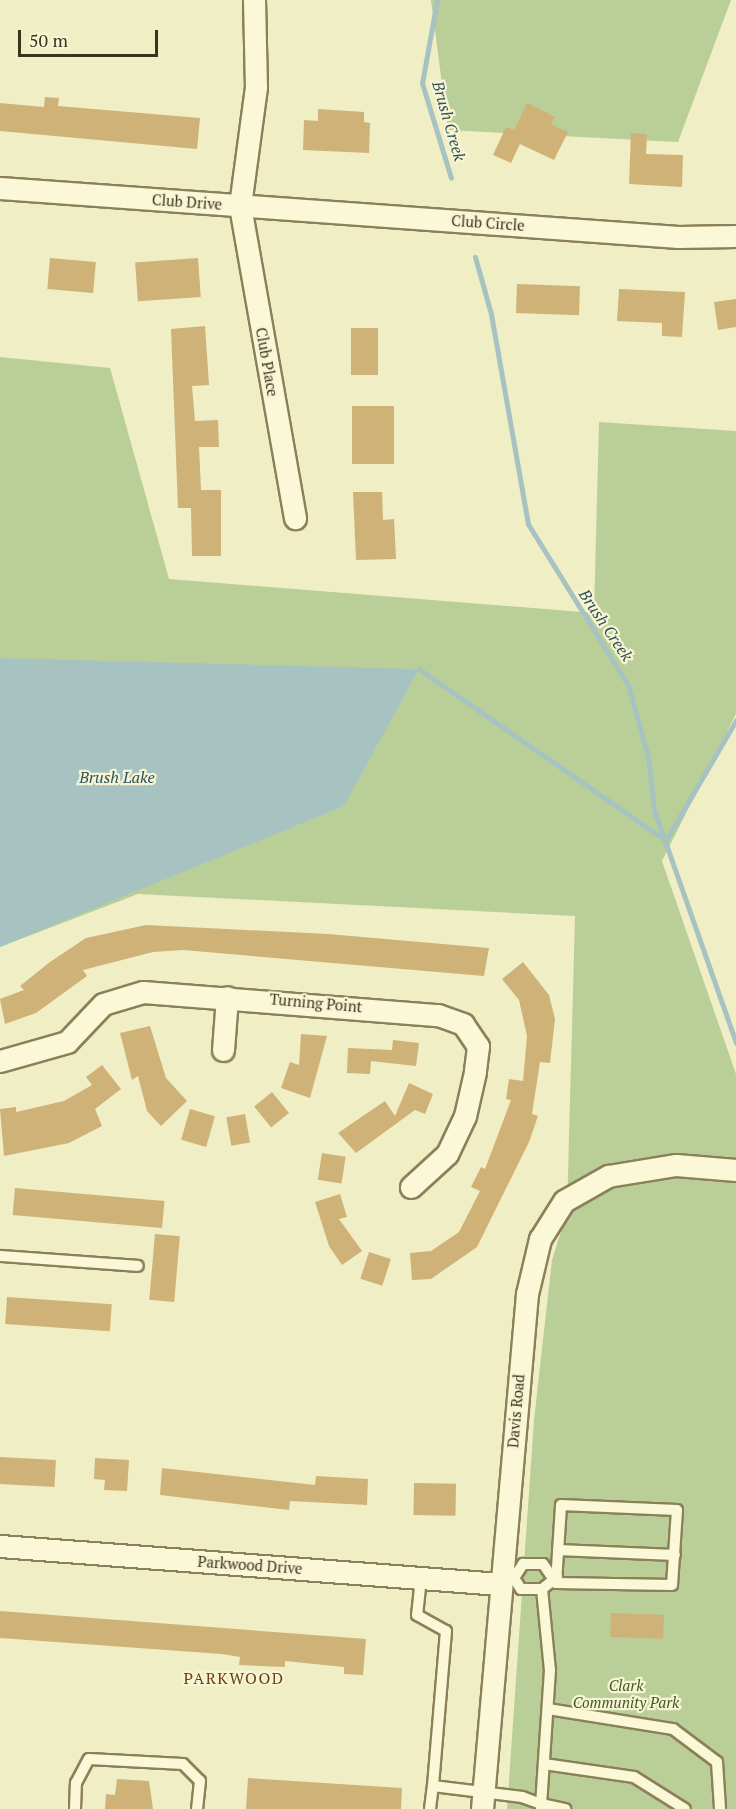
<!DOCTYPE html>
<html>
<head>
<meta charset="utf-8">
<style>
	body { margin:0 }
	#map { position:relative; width:736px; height:1809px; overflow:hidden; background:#f0eec4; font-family:"PT Serif",serif }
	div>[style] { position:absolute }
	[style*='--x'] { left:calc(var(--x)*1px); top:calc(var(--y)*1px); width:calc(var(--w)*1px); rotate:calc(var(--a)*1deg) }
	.green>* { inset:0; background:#bacf97 }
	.water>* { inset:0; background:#a6c3c1 }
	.stream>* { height:5px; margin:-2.5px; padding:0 2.5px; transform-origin:2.5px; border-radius:2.5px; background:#a6c3c1 }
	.building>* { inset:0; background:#cfb278; transform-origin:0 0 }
	.roads { filter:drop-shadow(2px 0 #8b8059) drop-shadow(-2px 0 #8b8059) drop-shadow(0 2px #8b8059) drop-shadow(0 -2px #8b8059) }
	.lane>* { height:10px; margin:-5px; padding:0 5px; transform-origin:5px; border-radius:5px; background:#faf8d7 }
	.street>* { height:21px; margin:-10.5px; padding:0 10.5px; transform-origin:10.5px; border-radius:10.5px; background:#faf8d7 }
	span { translate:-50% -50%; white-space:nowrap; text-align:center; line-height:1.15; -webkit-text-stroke:4.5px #f7f5d4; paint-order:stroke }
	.street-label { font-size:15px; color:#3b331e }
	.park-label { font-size:15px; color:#3e5824; font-style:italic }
	.water-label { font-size:16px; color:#2d525b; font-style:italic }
	.neighbourhood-label { font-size:16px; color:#693f1c; letter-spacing:1.5px }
	.scale { position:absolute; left:18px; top:30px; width:140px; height:27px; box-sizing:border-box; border:3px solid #3b331e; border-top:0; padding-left:8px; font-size:18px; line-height:21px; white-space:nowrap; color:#3b331e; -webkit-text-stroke:4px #f7f5d4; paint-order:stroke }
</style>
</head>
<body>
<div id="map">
	<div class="green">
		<i style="clip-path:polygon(431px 0,731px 0,678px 142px,448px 130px)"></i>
		<i style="clip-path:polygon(0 357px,110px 368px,169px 579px,594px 613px,599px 422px,736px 431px,736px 714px,662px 861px,736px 1074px,736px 1162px,668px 1158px,616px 1186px,676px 1165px,736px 1170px,736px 1809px,507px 1809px,534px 1420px,552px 1260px,567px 1212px,575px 916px,138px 894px,0 947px)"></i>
	</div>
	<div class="water">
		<i style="clip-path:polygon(0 658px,419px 669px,344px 806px,0 947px)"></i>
	</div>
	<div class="stream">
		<i style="--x:437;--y:0;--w:84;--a:100.2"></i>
		<i style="--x:422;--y:83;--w:99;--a:73"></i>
		<i style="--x:475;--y:257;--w:59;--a:74.3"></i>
		<i style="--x:491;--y:314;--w:213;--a:80"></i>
		<i style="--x:528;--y:524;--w:190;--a:58.2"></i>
		<i style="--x:628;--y:685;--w:75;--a:74.5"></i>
		<i style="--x:648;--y:757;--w:53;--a:83.5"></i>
		<i style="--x:654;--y:810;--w:247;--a:70.6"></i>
		<i style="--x:419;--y:669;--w:298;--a:34.8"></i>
		<i style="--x:666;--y:840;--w:139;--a:-59.7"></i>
	</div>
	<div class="building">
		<i style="clip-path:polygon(45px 97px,59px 98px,58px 106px,200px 118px,197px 149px,0 131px,0 103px,44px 107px)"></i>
		<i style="clip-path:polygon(527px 103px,555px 117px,551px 124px,568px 132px,554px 160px,520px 144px,511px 163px,493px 155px,506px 127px,514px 130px)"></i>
		<i style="clip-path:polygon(318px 109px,364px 112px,364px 122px,370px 123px,369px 153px,303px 150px,304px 120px,318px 121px)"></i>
		<i style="clip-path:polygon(631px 133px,647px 134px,646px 154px,683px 155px,682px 187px,629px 184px)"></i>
		<i style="left:50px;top:258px;width:46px;height:31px;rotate:5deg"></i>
		<i style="left:198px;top:258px;width:39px;height:63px;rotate:86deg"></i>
		<i style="left:517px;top:284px;width:63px;height:29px;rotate:2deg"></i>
		<i style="clip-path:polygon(619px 289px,685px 292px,682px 337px,662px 336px,662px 323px,617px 321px)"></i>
		<i style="clip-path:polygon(736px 299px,736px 327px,718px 330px,714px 302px)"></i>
		<i style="clip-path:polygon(205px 326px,209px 385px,192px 386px,195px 421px,218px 420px,219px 447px,199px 447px,201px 490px,221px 490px,221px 556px,192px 556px,191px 508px,178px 508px,171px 329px)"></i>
		<i style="left:351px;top:328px;width:27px;height:47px"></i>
		<i style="left:352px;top:406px;width:42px;height:58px"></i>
		<i style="clip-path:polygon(353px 492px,382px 492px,383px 520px,394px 519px,396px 559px,356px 560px)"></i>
		<i style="clip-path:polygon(146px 925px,328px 934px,489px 948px,484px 976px,183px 950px,153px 952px,83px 970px,87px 976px,36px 1013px,5px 1024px,0 999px,24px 990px,20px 986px,50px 962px,86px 938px)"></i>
		<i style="clip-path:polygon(523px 962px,549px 995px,555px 1019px,550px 1063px,540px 1062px,532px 1114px,538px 1116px,529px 1142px,477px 1247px,431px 1279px,412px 1280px,410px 1253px,431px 1251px,459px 1232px,480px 1191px,471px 1187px,481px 1167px,485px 1169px,511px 1100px,506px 1099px,509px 1079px,523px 1081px,527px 1036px,519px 1000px,502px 979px)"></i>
		<i style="clip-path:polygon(150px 1026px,166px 1078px,187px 1101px,161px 1126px,147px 1111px,138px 1076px,132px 1080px,120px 1033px)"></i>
		<i style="clip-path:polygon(301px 1034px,327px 1036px,310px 1098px,281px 1088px,290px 1062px,299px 1065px)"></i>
		<i style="clip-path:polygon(393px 1040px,419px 1043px,416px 1066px,371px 1061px,370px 1074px,347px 1073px,348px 1048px,392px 1050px)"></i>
		<i style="clip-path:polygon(102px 1065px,121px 1089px,95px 1109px,102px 1126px,69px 1143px,4px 1156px,0 1109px,16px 1107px,16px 1112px,64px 1101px,92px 1085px,86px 1077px)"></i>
		<i style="clip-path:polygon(409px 1083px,433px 1094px,425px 1114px,415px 1110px,356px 1153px,338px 1133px,385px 1101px,395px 1116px)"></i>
		<i style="left:272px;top:1092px;width:27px;height:23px;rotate:51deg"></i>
		<i style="left:190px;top:1109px;width:26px;height:32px;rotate:16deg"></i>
		<i style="left:245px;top:1114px;width:29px;height:19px;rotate:80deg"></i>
		<i style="left:322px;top:1153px;width:24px;height:27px;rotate:9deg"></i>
		<i style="left:15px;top:1188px;width:150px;height:27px;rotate:5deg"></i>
		<i style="clip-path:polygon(340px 1194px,347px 1217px,339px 1219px,362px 1251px,342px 1265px,329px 1246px,315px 1202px)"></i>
		<i style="left:155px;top:1234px;width:25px;height:66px;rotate:5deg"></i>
		<i style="left:369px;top:1252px;width:23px;height:28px;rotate:18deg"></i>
		<i style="left:7px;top:1297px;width:105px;height:27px;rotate:4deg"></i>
		<i style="left:0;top:1457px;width:56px;height:27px;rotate:3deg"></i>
		<i style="clip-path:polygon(95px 1458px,129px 1460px,127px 1491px,104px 1490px,105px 1480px,94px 1479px)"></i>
		<i style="clip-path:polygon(162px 1468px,315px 1485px,316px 1476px,368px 1479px,367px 1505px,290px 1501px,289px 1510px,160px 1495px)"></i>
		<i style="left:414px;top:1483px;width:42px;height:32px;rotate:1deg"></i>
		<i style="clip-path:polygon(0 1611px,366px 1639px,363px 1675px,344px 1674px,344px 1667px,285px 1661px,285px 1667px,239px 1665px,240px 1657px,222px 1654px,0 1638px)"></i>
		<i style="left:611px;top:1613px;width:53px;height:24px;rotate:2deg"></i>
		<i style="clip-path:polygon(248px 1778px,402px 1788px,401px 1809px,246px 1809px)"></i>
		<i style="clip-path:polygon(117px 1779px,149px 1781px,153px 1809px,105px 1809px,106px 1794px,115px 1795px)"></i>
	</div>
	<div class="roads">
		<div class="lane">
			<i style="--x:0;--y:1256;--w:138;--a:4.1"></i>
			<i style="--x:561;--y:1505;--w:116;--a:2.5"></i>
			<i style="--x:677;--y:1510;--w:75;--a:93.8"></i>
			<i style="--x:672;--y:1585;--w:116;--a:-179"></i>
			<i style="--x:556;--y:1583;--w:78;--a:-86.3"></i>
			<i style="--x:558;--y:1550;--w:117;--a:2.4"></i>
			<i style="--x:557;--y:1577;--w:19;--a:141"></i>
			<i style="--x:542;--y:1589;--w:81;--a:84.4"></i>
			<i style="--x:550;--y:1670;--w:134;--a:93.8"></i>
			<i style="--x:541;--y:1804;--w:25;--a:12"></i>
			<i style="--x:421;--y:1578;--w:37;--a:96"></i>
			<i style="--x:417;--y:1615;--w:33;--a:29"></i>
			<i style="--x:446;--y:1631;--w:156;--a:94.8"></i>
			<i style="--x:514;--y:1578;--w:13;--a:58"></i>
			<i style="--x:521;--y:1589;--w:21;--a:0"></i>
			<i style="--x:500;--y:1584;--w:15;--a:-23"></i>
			<i style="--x:514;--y:1578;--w:17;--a:-57"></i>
			<i style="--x:523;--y:1564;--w:20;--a:0"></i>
			<i style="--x:543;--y:1564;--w:16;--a:55"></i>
			<i style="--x:548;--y:1709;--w:127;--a:9.1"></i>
			<i style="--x:673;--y:1729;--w:55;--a:36.9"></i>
			<i style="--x:717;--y:1762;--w:47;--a:86.3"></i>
			<i style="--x:544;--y:1764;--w:91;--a:8.2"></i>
			<i style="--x:634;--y:1777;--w:60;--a:32.1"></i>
			<i style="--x:75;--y:1809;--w:26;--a:-88"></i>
			<i style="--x:76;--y:1783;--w:27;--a:-62"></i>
			<i style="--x:89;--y:1759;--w:94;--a:3"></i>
			<i style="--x:183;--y:1764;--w:24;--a:45"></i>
			<i style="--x:200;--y:1781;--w:28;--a:96"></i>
			<i style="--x:430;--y:1809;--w:23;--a:-83"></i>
			<i style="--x:433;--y:1786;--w:90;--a:7"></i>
			<i style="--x:522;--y:1797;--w:20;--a:20"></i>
			<i style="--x:541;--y:1804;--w:5;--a:90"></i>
		</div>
		<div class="street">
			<i style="--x:254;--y:0;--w:87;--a:88.7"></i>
			<i style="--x:256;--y:87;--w:120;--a:97.7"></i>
			<i style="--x:240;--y:206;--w:317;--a:80"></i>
			<i style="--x:0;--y:188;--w:680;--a:4.13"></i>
			<i style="--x:678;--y:237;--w:58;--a:-1"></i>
			<i style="--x:223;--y:1050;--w:53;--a:-85.7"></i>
			<i style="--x:0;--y:1061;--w:70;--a:-15.8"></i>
			<i style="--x:67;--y:1042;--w:52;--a:-46.5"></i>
			<i style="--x:103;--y:1004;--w:42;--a:-16.7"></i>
			<i style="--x:143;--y:992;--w:296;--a:4.5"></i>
			<i style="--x:438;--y:1015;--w:27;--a:20"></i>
			<i style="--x:463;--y:1024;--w:27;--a:56"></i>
			<i style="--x:478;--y:1046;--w:26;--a:97"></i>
			<i style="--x:475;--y:1072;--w:45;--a:102.8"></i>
			<i style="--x:465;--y:1116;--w:42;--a:115.3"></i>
			<i style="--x:447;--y:1154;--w:49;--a:137.5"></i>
			<i style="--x:0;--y:1546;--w:501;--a:4.35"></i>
			<i style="--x:482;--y:1809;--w:517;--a:-85.01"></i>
			<i style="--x:527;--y:1294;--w:57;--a:-76.7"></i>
			<i style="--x:540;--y:1239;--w:45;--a:-57.7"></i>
			<i style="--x:564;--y:1201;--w:51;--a:-29.6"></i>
			<i style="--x:608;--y:1176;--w:69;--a:-9.2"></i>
			<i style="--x:676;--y:1165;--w:60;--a:4.8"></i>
		</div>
	</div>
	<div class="street-label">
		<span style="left:187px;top:202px;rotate:4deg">Club Drive</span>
		<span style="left:488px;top:223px;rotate:4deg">Club Circle</span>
		<span style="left:267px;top:362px;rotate:80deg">Club Place</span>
		<span style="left:316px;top:1003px;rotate:5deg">Turning Point</span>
		<span style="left:516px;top:1411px;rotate:-85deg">Davis Road</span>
		<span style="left:250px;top:1565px;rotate:4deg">Parkwood Drive</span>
	</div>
	<div class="park-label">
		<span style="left:626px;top:1694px">Clark<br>Community Park</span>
	</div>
	<div class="water-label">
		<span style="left:449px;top:121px;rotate:74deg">Brush Creek</span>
		<span style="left:606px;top:625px;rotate:56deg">Brush Creek</span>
		<span style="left:117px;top:777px">Brush Lake</span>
	</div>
	<div class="neighbourhood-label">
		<span style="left:234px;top:1678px">PARKWOOD</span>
	</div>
	<div class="scale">50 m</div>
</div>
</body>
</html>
